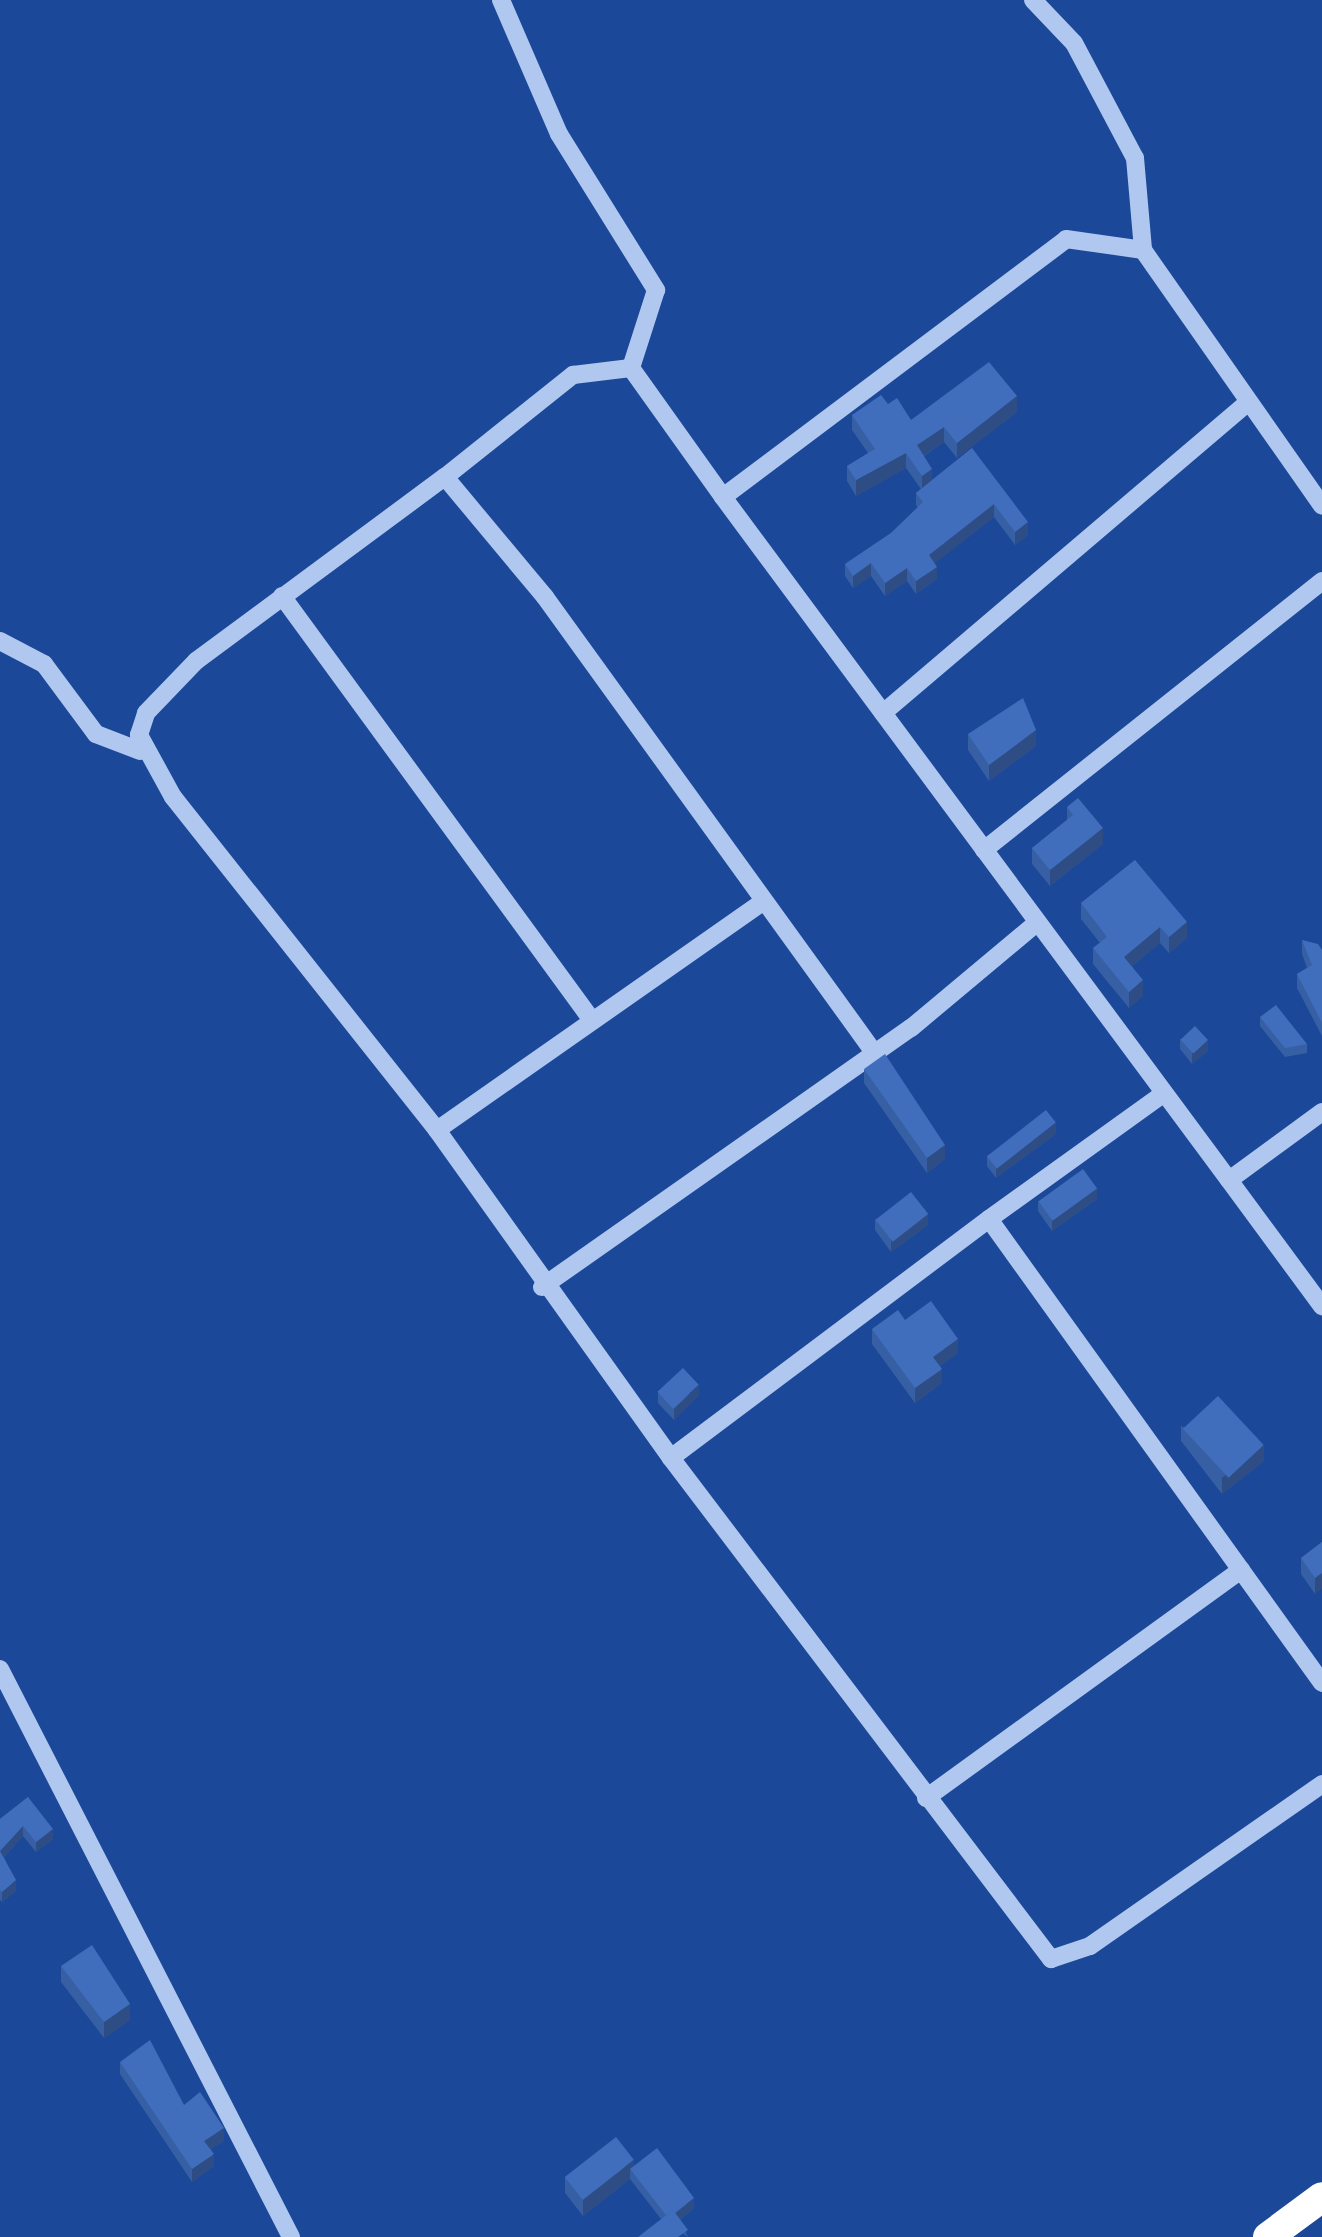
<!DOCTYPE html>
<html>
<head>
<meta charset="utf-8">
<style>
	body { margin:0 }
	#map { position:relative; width:1322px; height:2237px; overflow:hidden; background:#1b4898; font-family:"Exo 2",sans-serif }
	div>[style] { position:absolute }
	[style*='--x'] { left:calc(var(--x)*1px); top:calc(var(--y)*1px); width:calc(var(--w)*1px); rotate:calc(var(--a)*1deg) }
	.minor>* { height:18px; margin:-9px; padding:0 9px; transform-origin:9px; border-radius:9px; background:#b0c8f0 }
	.highway>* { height:30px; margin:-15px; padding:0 15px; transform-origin:15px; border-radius:15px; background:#fff }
	.wall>* { inset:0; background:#375fa3 }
	.shaded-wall>* { inset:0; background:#2d4d84 }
	.building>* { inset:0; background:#406ebd; transform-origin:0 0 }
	span { translate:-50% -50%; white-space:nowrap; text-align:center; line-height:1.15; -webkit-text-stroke:8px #1b4898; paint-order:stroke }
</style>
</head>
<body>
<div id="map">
	<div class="minor">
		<i style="--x:501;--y:0;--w:146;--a:66.6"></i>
		<i style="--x:559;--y:134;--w:184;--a:58.1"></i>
		<i style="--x:656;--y:290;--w:82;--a:107.8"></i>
		<i style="--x:631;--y:368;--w:158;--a:54.5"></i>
		<i style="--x:723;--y:497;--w:429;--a:-36.9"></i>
		<i style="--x:1066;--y:239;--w:78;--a:8.1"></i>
		<i style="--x:1033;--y:0;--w:59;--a:46.4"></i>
		<i style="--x:1074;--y:43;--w:130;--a:62.1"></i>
		<i style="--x:1135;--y:158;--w:92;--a:85"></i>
		<i style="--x:1143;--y:250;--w:312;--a:55"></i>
		<i style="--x:445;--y:477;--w:164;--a:-38.6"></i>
		<i style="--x:573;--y:375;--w:58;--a:-6.9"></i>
		<i style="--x:723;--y:497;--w:850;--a:53.47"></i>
		<i style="--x:282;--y:596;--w:524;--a:53.85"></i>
		<i style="--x:0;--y:641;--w:50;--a:27.6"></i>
		<i style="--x:44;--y:664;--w:87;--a:53.4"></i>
		<i style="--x:96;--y:734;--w:47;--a:21.1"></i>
		<i style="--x:883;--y:713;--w:480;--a:-40.4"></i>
		<i style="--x:984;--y:850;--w:432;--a:-38.5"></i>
		<i style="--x:1163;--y:1094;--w:214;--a:144.3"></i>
		<i style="--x:989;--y:1219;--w:571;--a:54.33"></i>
		<i style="--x:1322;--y:1112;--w:115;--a:143.8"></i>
		<i style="--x:1229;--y:1180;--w:157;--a:53.6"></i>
		<i style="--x:437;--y:1130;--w:425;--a:-128.4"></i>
		<i style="--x:173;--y:797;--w:71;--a:-118.7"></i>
		<i style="--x:139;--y:735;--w:23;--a:-72"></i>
		<i style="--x:146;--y:713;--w:72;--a:-46.1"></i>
		<i style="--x:196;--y:661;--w:310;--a:-36.5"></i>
		<i style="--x:445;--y:477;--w:156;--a:50.2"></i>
		<i style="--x:545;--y:597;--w:560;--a:54.15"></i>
		<i style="--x:989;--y:1219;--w:398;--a:143.1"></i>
		<i style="--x:671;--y:1458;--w:629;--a:52.82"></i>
		<i style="--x:1051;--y:1959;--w:41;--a:-18.4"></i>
		<i style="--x:1090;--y:1946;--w:283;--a:-34.9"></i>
		<i style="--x:542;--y:1287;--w:451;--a:-35.1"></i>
		<i style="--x:911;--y:1028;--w:160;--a:-39.9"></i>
		<i style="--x:671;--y:1458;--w:403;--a:-125.5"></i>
		<i style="--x:437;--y:1130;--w:396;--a:-35"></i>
		<i style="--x:0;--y:1669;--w:638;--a:62.87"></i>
		<i style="--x:926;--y:1798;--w:389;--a:-35.9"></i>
	</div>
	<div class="highway">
		<i style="--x:1268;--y:2237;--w:67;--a:-36.5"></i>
	</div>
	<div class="wall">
		<i style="clip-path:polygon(888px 404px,911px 420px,1017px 412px,957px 458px,944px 442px,924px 456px,932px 480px,972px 448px,1028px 535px,1015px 545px,994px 517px,935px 563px,937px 579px,916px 594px,907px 581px,885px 596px,871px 576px,853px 588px,845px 576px,845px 564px,891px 533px,918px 508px,916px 505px,916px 493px,921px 489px,906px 468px,856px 496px,847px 481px,847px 466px,868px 453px,852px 430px,852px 415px)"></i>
		<i style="clip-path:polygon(968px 734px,1036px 746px,989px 781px,968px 750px)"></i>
		<i style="clip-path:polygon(1067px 807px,1103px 844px,1050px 886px,1032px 864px,1032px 848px,1067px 820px)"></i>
		<i style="clip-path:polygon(1135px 860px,1187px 938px,1169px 953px,1160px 943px,1132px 966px,1143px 996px,1129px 1008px,1093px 964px,1093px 948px,1100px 943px,1081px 919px,1081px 903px)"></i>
		<i style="clip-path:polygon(1302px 940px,1322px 950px,1322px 1036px,1297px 988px,1297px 974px,1307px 968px,1302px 954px)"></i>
		<i style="clip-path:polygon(1260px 1017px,1307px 1044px,1307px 1053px,1285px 1057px,1260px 1026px)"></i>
		<i style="clip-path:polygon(1180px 1039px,1208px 1051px,1192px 1064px,1180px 1049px)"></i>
		<i style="clip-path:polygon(864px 1069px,945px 1159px,927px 1173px,864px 1083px)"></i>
		<i style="clip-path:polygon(1056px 1134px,996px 1178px,987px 1166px,987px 1156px)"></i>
		<i style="clip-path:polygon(1097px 1199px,1052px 1231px,1038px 1211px,1038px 1201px)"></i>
		<i style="clip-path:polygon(875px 1219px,928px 1225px,891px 1252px,875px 1230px)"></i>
		<i style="clip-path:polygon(872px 1329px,958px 1353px,940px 1366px,942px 1383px,915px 1403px,872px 1344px)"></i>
		<i style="clip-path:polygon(658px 1392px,699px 1395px,674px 1420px,658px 1403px)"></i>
		<i style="clip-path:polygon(1181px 1426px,1264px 1461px,1222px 1494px,1181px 1441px)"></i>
		<i style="clip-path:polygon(1322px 1542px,1315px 1594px,1301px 1574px,1301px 1558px)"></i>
		<i style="clip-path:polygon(28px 1797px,53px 1839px,36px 1852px,23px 1836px,4px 1857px,16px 1891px,2px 1902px,0 1900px,0 1819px)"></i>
		<i style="clip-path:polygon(61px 1966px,130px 2020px,104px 2038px,61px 1982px)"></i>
		<i style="clip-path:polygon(120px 2062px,184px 2105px,224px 2141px,211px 2149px,214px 2166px,192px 2182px,120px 2074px)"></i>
		<i style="clip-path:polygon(634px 2166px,694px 2208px,680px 2220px,688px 2237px,661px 2219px,630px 2179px,583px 2216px,565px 2193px,565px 2177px)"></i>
	</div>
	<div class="shaded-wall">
		<i style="clip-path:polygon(1017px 396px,1017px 412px,957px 458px,957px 443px)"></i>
		<i style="clip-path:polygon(944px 427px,944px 442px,917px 460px,917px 445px)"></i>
		<i style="clip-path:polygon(906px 453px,906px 468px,856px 496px,856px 480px)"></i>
		<i style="clip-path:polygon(932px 469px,932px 484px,922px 491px,922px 476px)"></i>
		<i style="clip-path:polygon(994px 504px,994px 517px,929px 568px,929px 555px)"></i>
		<i style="clip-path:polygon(1028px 522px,1028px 535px,1015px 545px,1015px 532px)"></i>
		<i style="clip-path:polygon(871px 563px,871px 576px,853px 588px,853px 576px)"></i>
		<i style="clip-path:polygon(937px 567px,937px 579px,916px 594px,916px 581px)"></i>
		<i style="clip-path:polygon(907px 568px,907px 581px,885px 596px,885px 583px)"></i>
		<i style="clip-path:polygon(1036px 730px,1036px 746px,989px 781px,989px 765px)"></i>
		<i style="clip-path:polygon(1103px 828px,1103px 844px,1050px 886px,1050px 870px)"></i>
		<i style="clip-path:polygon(1187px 922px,1187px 938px,1169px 953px,1169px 937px)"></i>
		<i style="clip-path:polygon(1160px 927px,1160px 943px,1124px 972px,1124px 957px)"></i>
		<i style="clip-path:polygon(1143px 980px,1143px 996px,1129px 1008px,1129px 992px)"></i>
		<i style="clip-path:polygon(1208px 1040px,1208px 1051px,1192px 1064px,1192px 1053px)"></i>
		<i style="clip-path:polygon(1056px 1123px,1056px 1134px,996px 1178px,996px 1167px)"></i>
		<i style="clip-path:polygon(945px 1145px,945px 1159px,927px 1173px,927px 1158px)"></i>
		<i style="clip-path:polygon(1097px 1188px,1097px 1199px,1052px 1231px,1052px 1220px)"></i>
		<i style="clip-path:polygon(928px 1214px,928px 1225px,891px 1252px,891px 1241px)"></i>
		<i style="clip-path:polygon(958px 1339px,958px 1353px,933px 1371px,933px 1357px)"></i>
		<i style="clip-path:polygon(942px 1369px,942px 1383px,915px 1403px,915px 1388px)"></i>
		<i style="clip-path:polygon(699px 1385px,699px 1395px,674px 1420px,674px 1409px)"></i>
		<i style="clip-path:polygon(1264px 1445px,1264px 1461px,1222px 1494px,1222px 1478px)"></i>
		<i style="clip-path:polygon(1322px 1573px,1322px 1589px,1315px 1594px,1315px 1578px)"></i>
		<i style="clip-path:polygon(23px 1826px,23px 1836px,0 1861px,0 1851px)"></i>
		<i style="clip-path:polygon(53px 1829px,53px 1839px,36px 1852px,36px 1842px)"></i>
		<i style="clip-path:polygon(16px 1880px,16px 1891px,2px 1902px,2px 1892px)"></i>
		<i style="clip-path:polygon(130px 2004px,130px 2020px,104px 2038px,104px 2022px)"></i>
		<i style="clip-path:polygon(224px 2128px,224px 2141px,204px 2153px,204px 2141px)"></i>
		<i style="clip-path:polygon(214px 2154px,214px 2166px,192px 2182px,192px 2169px)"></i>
		<i style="clip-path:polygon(634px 2160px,634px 2174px,630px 2169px,630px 2179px,583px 2216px,583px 2200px)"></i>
		<i style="clip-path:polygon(694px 2198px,694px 2208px,669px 2229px,669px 2218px)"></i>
	</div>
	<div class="building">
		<i style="clip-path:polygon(989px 362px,1017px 396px,957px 443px,944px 427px,917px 445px,932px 469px,922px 476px,906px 453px,856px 480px,847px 466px,875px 449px,852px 415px,881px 395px,888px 404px,897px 398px,911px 420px)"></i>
		<i style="clip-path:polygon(972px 448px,1028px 522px,1015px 532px,994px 504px,929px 555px,937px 567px,916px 581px,907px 568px,885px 583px,871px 563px,853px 576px,845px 564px,891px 533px,923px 502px,916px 493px)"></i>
		<i style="clip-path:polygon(1023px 698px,1036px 730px,989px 765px,968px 734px)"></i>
		<i style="clip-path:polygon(1078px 798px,1103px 828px,1050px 870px,1032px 848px,1073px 815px,1067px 807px)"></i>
		<i style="clip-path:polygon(1135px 860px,1187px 922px,1169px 937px,1160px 927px,1124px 957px,1143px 980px,1129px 992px,1093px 948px,1107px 937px,1081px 903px)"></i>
		<i style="clip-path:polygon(1302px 940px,1318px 944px,1322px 950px,1322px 1023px,1297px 974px,1312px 965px)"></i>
		<i style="clip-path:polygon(1276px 1005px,1307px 1044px,1285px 1048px,1260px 1017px)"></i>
		<i style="left:1195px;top:1026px;width:19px;height:20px;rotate:47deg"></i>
		<i style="clip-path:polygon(885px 1054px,945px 1145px,927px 1158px,864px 1069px)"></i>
		<i style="left:1046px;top:1110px;width:16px;height:75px;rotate:52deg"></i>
		<i style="left:1083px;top:1169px;width:24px;height:55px;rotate:54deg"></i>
		<i style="left:911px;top:1192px;width:28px;height:45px;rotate:52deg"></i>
		<i style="clip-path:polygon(931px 1301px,958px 1339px,933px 1357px,942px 1369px,915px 1388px,872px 1329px,898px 1310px,905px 1320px)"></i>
		<i style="left:683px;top:1368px;width:23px;height:35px;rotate:47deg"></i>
		<i style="left:1218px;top:1396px;width:67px;height:48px;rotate:47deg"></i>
		<i style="clip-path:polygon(1322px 1542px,1322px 1573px,1315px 1578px,1301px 1558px)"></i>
		<i style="clip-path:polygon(28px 1797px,53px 1829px,36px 1842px,23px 1826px,0 1851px,16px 1880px,2px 1892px,0 1890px,0 1819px)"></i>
		<i style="clip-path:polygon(92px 1945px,130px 2004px,104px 2022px,61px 1966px)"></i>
		<i style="clip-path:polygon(150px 2040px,184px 2105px,200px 2092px,224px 2128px,204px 2141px,214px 2154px,192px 2169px,120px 2062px)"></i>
		<i style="left:616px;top:2137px;width:29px;height:65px;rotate:52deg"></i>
		<i style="clip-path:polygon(657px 2148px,694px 2198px,675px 2213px,673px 2210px,666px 2215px,630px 2169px)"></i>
		<i style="clip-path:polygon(673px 2210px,688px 2230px,678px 2237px,638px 2237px)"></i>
	</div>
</div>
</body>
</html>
